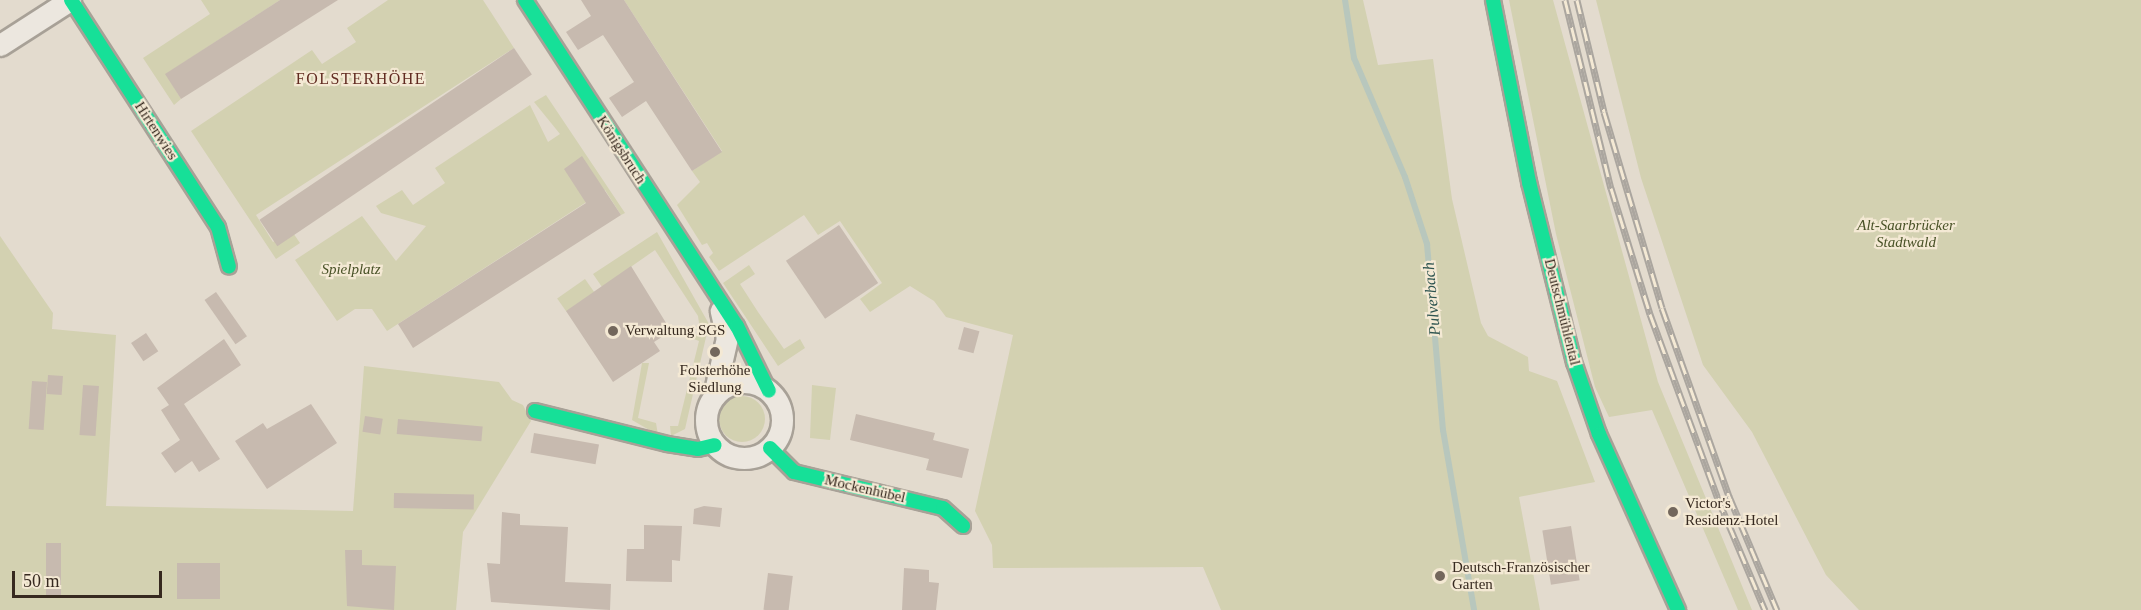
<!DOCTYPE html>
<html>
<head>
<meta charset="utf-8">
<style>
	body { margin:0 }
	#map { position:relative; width:2141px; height:610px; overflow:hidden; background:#e3dbce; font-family:"Times New Roman",serif }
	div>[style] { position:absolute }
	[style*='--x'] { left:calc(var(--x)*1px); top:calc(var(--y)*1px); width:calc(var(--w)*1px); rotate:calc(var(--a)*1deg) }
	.green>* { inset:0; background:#d3d1b1; transform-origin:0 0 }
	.round { border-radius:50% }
	.stream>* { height:6px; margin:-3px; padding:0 3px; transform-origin:3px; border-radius:3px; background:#b8c7bd }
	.building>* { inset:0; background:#c7baaf; transform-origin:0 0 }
	.roads { filter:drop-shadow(2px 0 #a8a197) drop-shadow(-2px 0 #a8a197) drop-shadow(0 2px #a8a197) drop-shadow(0 -2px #a8a197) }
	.street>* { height:21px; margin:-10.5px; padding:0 10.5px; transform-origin:10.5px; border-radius:10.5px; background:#ece7df }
	.street>.ring { margin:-10.5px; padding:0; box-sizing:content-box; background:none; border:21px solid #ece7df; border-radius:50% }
	.fast>* { height:14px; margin:-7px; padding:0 7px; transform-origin:7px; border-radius:7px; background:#16e098 }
	.rail>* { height:7px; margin-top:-3.5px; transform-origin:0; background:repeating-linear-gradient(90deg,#f4e9d4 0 14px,#aba69f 0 28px); box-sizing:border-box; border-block:2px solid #aba69f }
	.dots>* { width:16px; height:16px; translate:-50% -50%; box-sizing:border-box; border:3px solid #f4e9d4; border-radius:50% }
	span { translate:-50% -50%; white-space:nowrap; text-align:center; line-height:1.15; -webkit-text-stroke:4.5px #f4e9d4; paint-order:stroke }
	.street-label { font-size:15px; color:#36291f }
	.park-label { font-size:15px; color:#495227; font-style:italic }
	.poi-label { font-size:15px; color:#36291f }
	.left { translate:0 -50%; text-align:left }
	.neighbourhood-label { font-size:16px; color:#612b21; letter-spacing:1.5px }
	.water-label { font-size:16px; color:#2f5551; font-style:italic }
	.scale { position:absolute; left:12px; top:571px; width:150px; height:27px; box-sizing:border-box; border:3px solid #36291f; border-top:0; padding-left:8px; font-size:18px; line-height:21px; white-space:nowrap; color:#36291f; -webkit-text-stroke:4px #f4e9d4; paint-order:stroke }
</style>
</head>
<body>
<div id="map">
	<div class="green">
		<i style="clip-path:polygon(201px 0,280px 0,166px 74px,181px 99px,174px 105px,143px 58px,210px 14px)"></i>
		<i style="clip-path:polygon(388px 0,483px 0,514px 48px,256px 215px,273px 242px,291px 230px,300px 243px,276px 259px,191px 131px,312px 50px,322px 64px,356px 42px,347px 28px)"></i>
		<i style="clip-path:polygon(624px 0,1363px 0,1378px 65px,1433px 59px,1452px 199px,1481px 323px,1488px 336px,1528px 357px,1529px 371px,1557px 381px,1595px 482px,1519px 497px,1540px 610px,1221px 610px,1203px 567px,993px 568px,992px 545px,975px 511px,1013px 335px,946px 317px,934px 301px,910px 286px,870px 312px,860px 299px,882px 283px,840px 221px,818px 235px,804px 215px,719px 271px,709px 257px,713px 253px,707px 243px,702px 245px,677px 205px,700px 182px,692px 171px,722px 151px)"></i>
		<i style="clip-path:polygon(1509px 0,1553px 0,1658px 382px,1752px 610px,1738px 610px,1652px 410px,1609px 417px,1595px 387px,1556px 234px)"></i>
		<i style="clip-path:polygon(1596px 0,2141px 0,2141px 610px,1859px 610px,1826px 575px,1752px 432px,1703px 365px,1641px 178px)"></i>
		<i style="clip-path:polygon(546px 95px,625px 213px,621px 215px,605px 190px,387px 331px,372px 309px,355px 309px,337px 321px,295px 260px,362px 216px,396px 261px,426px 226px,381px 213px,376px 206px,402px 190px,413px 205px,445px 183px,435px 168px,530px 105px,548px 142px,560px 134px,534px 102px)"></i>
		<i style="clip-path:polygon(657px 232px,709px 324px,685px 429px,671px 436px,670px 426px,678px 426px,699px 341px,694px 339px,700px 330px,698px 316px,655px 250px,602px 287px,593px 274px)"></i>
		<i style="clip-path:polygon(0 236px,53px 313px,52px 329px,116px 335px,106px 506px,353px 511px,364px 366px,499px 382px,512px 400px,523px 405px,531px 421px,463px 532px,456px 610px,0 610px)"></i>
		<i style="clip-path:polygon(749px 265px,755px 274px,740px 284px,758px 312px,784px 349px,800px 339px,805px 348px,778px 366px,723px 283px)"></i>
		<i style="left:585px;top:279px;width:16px;height:34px;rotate:55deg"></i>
		<i style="clip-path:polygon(642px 363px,649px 363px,638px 418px,656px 423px,658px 435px,632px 420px)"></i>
		<i style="clip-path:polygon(812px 385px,836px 388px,830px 440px,810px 438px)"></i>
		<i class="round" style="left:719px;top:396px;width:46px;height:46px"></i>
	</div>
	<div class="stream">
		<i style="--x:1345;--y:0;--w:59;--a:81.2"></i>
		<i style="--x:1354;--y:58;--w:129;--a:66.8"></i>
		<i style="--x:1405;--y:177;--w:71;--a:71.8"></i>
		<i style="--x:1427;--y:244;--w:187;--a:85.1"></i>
		<i style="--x:1443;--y:430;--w:183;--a:80.2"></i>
	</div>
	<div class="building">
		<i style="clip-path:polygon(280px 0,338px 0,181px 99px,165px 74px)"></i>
		<i style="clip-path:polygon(581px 0,624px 0,722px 152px,692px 171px,646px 101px,622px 117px,609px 98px,634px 82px,603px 35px,578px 50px,566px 32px,591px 16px)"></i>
		<i style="left:514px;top:48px;width:32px;height:307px;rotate:56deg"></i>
		<i style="clip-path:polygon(582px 156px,621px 215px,413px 348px,398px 324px,586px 203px,564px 169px)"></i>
		<i style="left:839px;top:225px;width:70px;height:64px;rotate:56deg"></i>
		<i style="clip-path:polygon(631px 266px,671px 331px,654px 342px,660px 351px,613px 382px,566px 311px)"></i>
		<i style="left:216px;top:292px;width:54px;height:14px;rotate:55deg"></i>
		<i style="left:964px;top:327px;width:16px;height:23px;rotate:15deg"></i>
		<i style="left:146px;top:333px;width:22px;height:18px;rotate:56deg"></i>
		<i style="clip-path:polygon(224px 339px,241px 365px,184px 404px,220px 459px,199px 472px,192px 461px,175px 473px,161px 453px,180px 440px,161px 410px,169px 405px,157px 388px)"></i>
		<i style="left:48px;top:375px;width:15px;height:19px;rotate:4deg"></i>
		<i style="left:32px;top:381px;width:15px;height:48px;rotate:4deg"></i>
		<i style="left:83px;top:385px;width:16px;height:50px;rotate:4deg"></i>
		<i style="clip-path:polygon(311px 404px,337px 443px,267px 489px,235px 441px,263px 423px,267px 429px)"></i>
		<i style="clip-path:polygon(856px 414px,935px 433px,933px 440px,969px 449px,962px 478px,926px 470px,929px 459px,850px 440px)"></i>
		<i style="left:365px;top:416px;width:18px;height:16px;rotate:9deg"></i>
		<i style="left:398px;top:419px;width:85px;height:15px;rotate:5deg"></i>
		<i style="left:534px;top:433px;width:66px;height:20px;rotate:10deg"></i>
		<i style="left:394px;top:493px;width:80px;height:15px;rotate:1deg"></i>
		<i style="clip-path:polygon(704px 506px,722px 508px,720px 527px,693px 524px,694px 509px)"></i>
		<i style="clip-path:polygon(502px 512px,520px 514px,520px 525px,568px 527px,565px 582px,611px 584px,610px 610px,491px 602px,487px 563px,500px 564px)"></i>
		<i style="clip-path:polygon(644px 525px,682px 526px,680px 561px,672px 560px,672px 582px,626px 581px,627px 549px,644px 549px)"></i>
		<i style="left:1571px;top:526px;width:55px;height:29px;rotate:81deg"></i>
		<i style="left:46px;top:543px;width:15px;height:53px"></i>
		<i style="clip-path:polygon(345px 550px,362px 550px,362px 565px,396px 566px,394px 610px,347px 606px)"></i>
		<i style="left:177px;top:563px;width:43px;height:36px"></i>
		<i style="clip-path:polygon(904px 568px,929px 570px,929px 582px,939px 583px,936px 610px,902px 610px)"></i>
		<i style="left:768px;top:573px;width:25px;height:37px;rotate:7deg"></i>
	</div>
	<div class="roads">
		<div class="street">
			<i style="--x:0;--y:45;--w:83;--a:-32.7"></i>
			<i class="ring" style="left:706px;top:382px;width:55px;height:55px"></i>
			<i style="--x:714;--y:395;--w:58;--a:-77.2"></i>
			<i style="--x:727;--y:338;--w:28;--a:-103"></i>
		</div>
		<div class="fast">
			<i style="--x:71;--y:0;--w:270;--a:57.1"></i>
			<i style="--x:218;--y:227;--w:41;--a:74.6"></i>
			<i style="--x:525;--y:0;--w:389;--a:57"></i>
			<i style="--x:737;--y:326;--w:72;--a:63.8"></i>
			<i style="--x:1493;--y:0;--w:186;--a:78.8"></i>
			<i style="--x:1529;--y:182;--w:186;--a:76"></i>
			<i style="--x:1574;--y:362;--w:76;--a:70.9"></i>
			<i style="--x:1599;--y:434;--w:193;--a:65.8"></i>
			<i style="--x:535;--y:411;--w:136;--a:14"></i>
			<i style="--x:667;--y:444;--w:31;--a:9"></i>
			<i style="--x:698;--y:449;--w:17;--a:-13"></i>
			<i style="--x:770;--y:448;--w:34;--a:45"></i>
			<i style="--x:794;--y:472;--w:153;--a:13.6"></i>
			<i style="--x:943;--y:508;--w:27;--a:42"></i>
		</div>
	</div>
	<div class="rail">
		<i style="--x:1565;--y:0;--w:194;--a:76.3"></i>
		<i style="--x:1611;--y:188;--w:132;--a:72.8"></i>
		<i style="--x:1650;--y:314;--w:197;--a:69.8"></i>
		<i style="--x:1718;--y:499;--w:121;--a:67.1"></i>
		<i style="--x:1577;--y:0;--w:115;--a:76.4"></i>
		<i style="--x:1604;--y:112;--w:204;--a:73.5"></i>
		<i style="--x:1662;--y:308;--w:200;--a:70.4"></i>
		<i style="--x:1729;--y:496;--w:124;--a:67.2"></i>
	</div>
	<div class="dots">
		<i style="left:613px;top:331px;background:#73675c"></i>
		<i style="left:715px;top:352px;background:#73675c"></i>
		<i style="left:1673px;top:512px;background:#73675c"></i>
		<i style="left:1440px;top:576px;background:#73675c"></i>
	</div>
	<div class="street-label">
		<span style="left:156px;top:131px;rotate:57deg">Hirtenwies</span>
		<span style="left:621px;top:150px;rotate:57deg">Königsbruch</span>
		<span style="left:1562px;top:312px;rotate:76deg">Deutschmühlental</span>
		<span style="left:865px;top:489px;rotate:13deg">Mockenhübel</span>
	</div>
	<div class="park-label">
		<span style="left:1906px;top:234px">Alt-Saarbrücker<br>Stadtwald</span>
		<span style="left:351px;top:270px">Spielplatz</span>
	</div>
	<div class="poi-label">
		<span class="left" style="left:625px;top:331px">Verwaltung SGS</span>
		<span style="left:715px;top:379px">Folsterhöhe<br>Siedlung</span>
		<span class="left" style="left:1685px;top:512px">Victor's<br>Residenz-Hotel</span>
		<span class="left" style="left:1452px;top:576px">Deutsch-Französischer<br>Garten</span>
	</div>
	<div class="neighbourhood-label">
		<span style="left:361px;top:79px">FOLSTERHÖHE</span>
	</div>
	<div class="water-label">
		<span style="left:1432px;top:299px;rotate:-95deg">Pulverbach</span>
	</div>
	<div class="scale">50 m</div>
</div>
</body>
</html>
